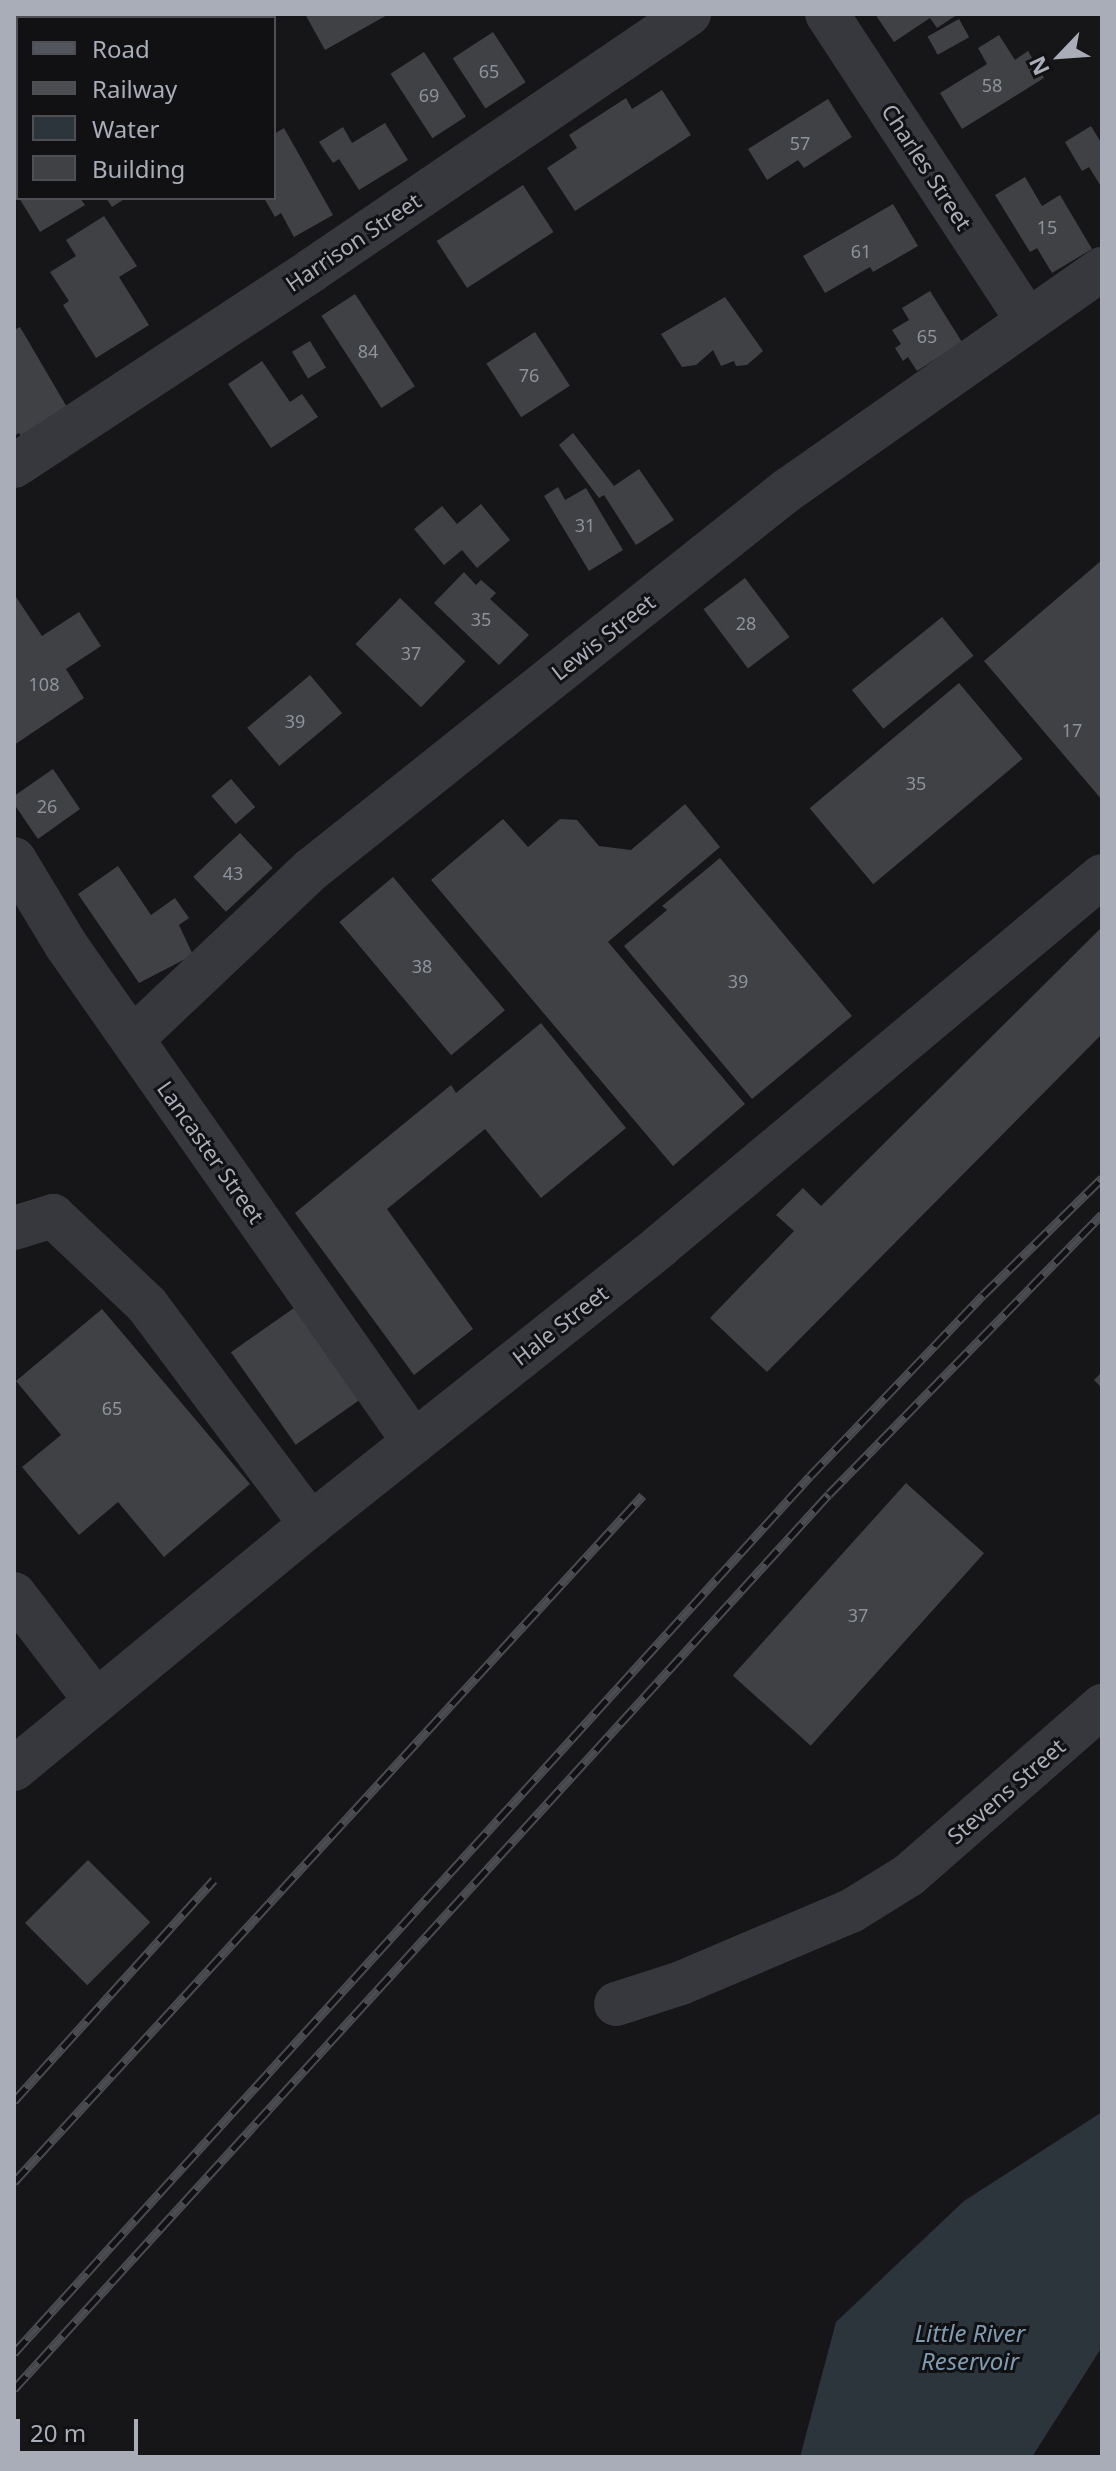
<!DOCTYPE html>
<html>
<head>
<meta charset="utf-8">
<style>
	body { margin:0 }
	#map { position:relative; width:1116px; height:2471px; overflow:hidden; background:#161618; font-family:"Noto Sans",sans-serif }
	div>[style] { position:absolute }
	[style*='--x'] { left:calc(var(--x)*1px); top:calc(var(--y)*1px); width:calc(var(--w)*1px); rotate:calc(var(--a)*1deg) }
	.water>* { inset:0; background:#2c353c }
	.building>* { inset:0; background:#404145; transform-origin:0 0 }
	.minor>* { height:44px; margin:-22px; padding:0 22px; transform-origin:22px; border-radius:22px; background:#37383d }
	.major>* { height:44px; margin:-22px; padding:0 22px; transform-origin:22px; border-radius:22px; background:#53555c }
	.rail>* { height:9px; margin-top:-4.5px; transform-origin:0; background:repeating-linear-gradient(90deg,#111113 0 18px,#4a4c52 0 36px); box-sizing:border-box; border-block:2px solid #4a4c52 }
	span { translate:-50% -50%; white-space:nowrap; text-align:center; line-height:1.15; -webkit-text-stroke:6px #111113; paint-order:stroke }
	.number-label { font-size:18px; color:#8e929b }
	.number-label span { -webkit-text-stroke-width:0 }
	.street-label { font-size:22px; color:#a8adb8 }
	.water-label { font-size:24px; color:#7f9bb3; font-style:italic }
	.frame { position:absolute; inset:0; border:16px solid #a8adb8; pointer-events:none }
	.legend { position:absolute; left:16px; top:16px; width:260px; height:184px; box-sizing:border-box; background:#111113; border:2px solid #4d4f55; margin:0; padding:10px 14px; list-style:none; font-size:24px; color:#a8adb8 }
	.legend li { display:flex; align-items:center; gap:16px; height:40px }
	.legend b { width:40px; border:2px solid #4d4f55 }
	.north { position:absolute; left:1020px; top:16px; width:80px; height:80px; -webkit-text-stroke:6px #111113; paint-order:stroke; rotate:245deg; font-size:22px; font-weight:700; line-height:32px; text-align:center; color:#a8adb8 }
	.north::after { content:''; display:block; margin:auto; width:28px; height:36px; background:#a8adb8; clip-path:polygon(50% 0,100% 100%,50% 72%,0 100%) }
	.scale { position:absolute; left:16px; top:2419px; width:122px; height:36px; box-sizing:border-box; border:4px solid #a8adb8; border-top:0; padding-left:10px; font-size:24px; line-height:28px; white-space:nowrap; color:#a8adb8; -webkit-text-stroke:6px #111113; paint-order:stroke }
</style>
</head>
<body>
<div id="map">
	<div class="water">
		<i style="clip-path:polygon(1102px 2112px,1102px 2347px,1032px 2457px,800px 2457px,836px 2322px,964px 2201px)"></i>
	</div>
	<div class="building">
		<i style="clip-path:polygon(305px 14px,389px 14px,325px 50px)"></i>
		<i style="clip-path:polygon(875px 14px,958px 14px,937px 28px,930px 18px,894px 42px)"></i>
		<i style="left:959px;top:19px;width:21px;height:36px;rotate:61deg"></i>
		<i style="left:493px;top:32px;width:60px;height:48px;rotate:57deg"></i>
		<i style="clip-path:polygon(999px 35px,1015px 60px,1028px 51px,1044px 78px,962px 129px,940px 93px,987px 64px,978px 48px)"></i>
		<i style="left:424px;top:52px;width:77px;height:40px;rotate:57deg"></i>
		<i style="clip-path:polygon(662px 90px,691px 135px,575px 211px,547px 168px,577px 148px,569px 135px,626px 98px,632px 109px)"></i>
		<i style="clip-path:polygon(828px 99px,852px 137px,804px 168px,798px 160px,767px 180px,748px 149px)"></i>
		<i style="clip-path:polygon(385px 123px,408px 160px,359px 190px,339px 159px,333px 163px,319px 142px,343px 127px,352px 143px)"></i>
		<i style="clip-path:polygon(1091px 126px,1102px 144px,1102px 188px,1089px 167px,1082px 171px,1065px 142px)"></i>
		<i style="clip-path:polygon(284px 128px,333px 215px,294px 237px,281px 213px,275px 217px,264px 198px,274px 198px,274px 134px)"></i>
		<i style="clip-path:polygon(18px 173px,18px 196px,14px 189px,14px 175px)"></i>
		<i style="clip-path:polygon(1025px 177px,1042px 206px,1060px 195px,1092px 249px,1052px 273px,1037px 248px,1030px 252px,995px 195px)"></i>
		<i style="left:523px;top:185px;width:56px;height:103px;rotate:57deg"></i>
		<i style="clip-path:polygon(19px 198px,80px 198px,85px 205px,40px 232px)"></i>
		<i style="clip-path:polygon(106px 198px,126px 198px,112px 207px)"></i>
		<i style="clip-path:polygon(893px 204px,918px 246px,873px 272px,870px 267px,825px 293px,803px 256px)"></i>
		<i style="clip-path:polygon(104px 216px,137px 266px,119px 277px,149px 325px,96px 358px,63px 305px,69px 301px,50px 272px,76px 256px,66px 240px)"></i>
		<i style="clip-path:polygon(930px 291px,962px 342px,917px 371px,908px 357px,903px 361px,895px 348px,901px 344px,892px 330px,909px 320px,902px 308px)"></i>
		<i style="left:355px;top:294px;width:110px;height:40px;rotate:57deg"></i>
		<i style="clip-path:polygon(725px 297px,763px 351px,747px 365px,736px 366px,734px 361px,721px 366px,713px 350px,696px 365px,682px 367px,661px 334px)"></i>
		<i style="clip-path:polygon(20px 327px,71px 414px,24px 441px,19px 433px,14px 436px,14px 330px)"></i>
		<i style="left:535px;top:332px;width:64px;height:58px;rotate:57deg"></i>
		<i style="left:310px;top:341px;width:31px;height:21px;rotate:59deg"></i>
		<i style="clip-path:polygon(262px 361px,290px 402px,302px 394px,318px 417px,271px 448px,228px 384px)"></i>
		<i style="clip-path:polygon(573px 433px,614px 486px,639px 469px,674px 520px,636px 545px,604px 495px,599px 498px,559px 445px)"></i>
		<i style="clip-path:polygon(558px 487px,565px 500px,586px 488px,623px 550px,589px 571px,544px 496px)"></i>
		<i style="clip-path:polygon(481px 504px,510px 540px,477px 568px,462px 550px,444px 565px,414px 529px,442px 506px,457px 524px)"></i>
		<i style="clip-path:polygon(1102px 560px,1102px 800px,984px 661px)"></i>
		<i style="clip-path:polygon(464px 572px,476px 585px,481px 580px,496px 593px,490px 599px,529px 635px,499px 665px,434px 603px)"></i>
		<i style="left:745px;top:578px;width:74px;height:52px;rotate:53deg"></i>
		<i style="clip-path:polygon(14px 594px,42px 636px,79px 612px,101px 646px,66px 669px,84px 698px,14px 745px)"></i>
		<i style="left:400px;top:598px;width:91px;height:64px;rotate:44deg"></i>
		<i style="left:942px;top:617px;width:50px;height:116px;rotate:51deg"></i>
		<i style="left:310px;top:675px;width:50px;height:82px;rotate:50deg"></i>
		<i style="left:959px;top:683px;width:99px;height:195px;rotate:50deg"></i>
		<i style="clip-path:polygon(53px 769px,80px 809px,38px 839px,14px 804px,14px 796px)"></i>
		<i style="left:231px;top:779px;width:37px;height:26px;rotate:49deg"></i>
		<i style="clip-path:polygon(685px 804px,720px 847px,608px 942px,745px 1104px,673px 1166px,431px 880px,503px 819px,528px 847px,560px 819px,577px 820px,599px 846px,631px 850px)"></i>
		<i style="left:240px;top:833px;width:48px;height:64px;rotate:47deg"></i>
		<i style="clip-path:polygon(720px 858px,852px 1016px,752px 1099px,624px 946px,667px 910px,662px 906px)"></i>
		<i style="clip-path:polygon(118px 866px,151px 915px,175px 898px,189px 918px,179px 925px,193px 955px,139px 983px,78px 894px)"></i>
		<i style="left:393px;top:877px;width:174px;height:70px;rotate:50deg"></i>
		<i style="clip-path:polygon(1102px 927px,1102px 1034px,767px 1372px,710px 1318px,794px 1231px,776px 1215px,803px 1188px,821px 1206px)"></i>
		<i style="clip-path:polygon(541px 1023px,626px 1128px,541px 1198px,485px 1129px,387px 1209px,473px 1329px,414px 1375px,295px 1213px,451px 1085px,456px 1093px)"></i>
		<i style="left:294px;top:1308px;width:113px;height:77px;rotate:55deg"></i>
		<i style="clip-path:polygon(102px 1309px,250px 1484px,164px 1557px,118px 1502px,79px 1535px,22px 1467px,61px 1435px,16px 1381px)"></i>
		<i style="clip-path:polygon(1102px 1372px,1102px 1388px,1094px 1380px)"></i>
		<i style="left:906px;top:1483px;width:105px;height:259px;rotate:42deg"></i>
		<i style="left:88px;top:1860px;width:88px;height:89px;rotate:45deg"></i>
	</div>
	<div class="minor">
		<i style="--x:827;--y:14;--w:366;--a:56.8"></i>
		<i style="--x:14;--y:466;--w:357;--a:-33.3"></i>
		<i style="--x:312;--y:270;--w:456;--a:-34.2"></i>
		<i style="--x:14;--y:859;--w:100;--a:58.8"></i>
		<i style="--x:66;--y:945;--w:607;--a:55"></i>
		<i style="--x:132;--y:1039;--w:248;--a:-43.4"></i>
		<i style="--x:312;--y:869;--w:343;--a:-38.6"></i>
		<i style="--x:580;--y:655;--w:267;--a:-38.5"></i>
		<i style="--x:789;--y:489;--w:383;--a:-35.1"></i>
		<i style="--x:14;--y:1228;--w:41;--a:-17.1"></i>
		<i style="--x:53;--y:1216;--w:129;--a:43.4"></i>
		<i style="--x:147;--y:1305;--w:274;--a:53.2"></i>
		<i style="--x:14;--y:1594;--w:135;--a:52.5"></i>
		<i style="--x:14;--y:1769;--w:385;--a:-39.5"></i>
		<i style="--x:311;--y:1524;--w:446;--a:-38.5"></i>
		<i style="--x:660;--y:1246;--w:576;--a:-39.93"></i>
		<i style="--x:616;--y:2004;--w:68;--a:-17.9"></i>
		<i style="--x:681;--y:1983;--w:185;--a:-23"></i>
		<i style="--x:851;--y:1911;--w:68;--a:-31.8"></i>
		<i style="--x:909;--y:1875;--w:257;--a:-41.2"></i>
	</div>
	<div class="major">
		<i style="--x:157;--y:18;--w:7;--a:-34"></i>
		<i style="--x:14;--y:116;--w:5;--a:-37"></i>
	</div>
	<div class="rail">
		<i style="--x:14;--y:2101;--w:298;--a:-47.9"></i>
		<i style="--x:14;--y:2182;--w:931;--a:-47.52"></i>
		<i style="--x:14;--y:2353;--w:1184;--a:-47.77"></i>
		<i style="--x:810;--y:1476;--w:250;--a:-46.3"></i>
		<i style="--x:983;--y:1295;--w:167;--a:-44.5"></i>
		<i style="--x:14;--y:2389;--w:1210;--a:-47.68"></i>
		<i style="--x:829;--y:1494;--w:391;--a:-45.7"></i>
	</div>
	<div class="number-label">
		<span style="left:489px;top:71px">65</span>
		<span style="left:992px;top:85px">58</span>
		<span style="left:429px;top:95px">69</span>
		<span style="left:800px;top:143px">57</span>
		<span style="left:1047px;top:227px">15</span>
		<span style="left:861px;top:251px">61</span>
		<span style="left:927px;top:336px">65</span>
		<span style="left:368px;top:351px">84</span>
		<span style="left:529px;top:375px">76</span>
		<span style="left:585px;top:525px">31</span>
		<span style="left:481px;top:619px">35</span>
		<span style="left:746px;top:623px">28</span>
		<span style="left:411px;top:653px">37</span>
		<span style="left:44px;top:684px">108</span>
		<span style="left:295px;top:721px">39</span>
		<span style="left:1072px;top:730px">17</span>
		<span style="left:916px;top:783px">35</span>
		<span style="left:47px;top:806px">26</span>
		<span style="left:233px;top:873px">43</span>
		<span style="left:422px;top:966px">38</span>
		<span style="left:738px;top:981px">39</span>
		<span style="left:112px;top:1408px">65</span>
		<span style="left:858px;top:1615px">37</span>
	</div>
	<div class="street-label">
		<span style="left:927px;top:167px;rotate:57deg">Charles Street</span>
		<span style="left:353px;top:242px;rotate:-34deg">Harrison Street</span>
		<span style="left:603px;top:637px;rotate:-38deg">Lewis Street</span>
		<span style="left:211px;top:1152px;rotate:55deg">Lancaster Street</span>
		<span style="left:560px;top:1325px;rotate:-38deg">Hale Street</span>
		<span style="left:1006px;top:1791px;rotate:-41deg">Stevens Street</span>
	</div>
	<div class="water-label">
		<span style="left:970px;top:2347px">Little River<br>Reservoir</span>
	</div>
	<div class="frame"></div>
	<ul class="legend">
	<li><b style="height:10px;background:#53555c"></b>Road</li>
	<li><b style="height:10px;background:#4a4c52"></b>Railway</li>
	<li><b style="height:22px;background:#2c353c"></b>Water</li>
	<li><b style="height:22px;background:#404145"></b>Building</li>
	</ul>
	<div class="north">N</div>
	<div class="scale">20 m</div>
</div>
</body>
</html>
